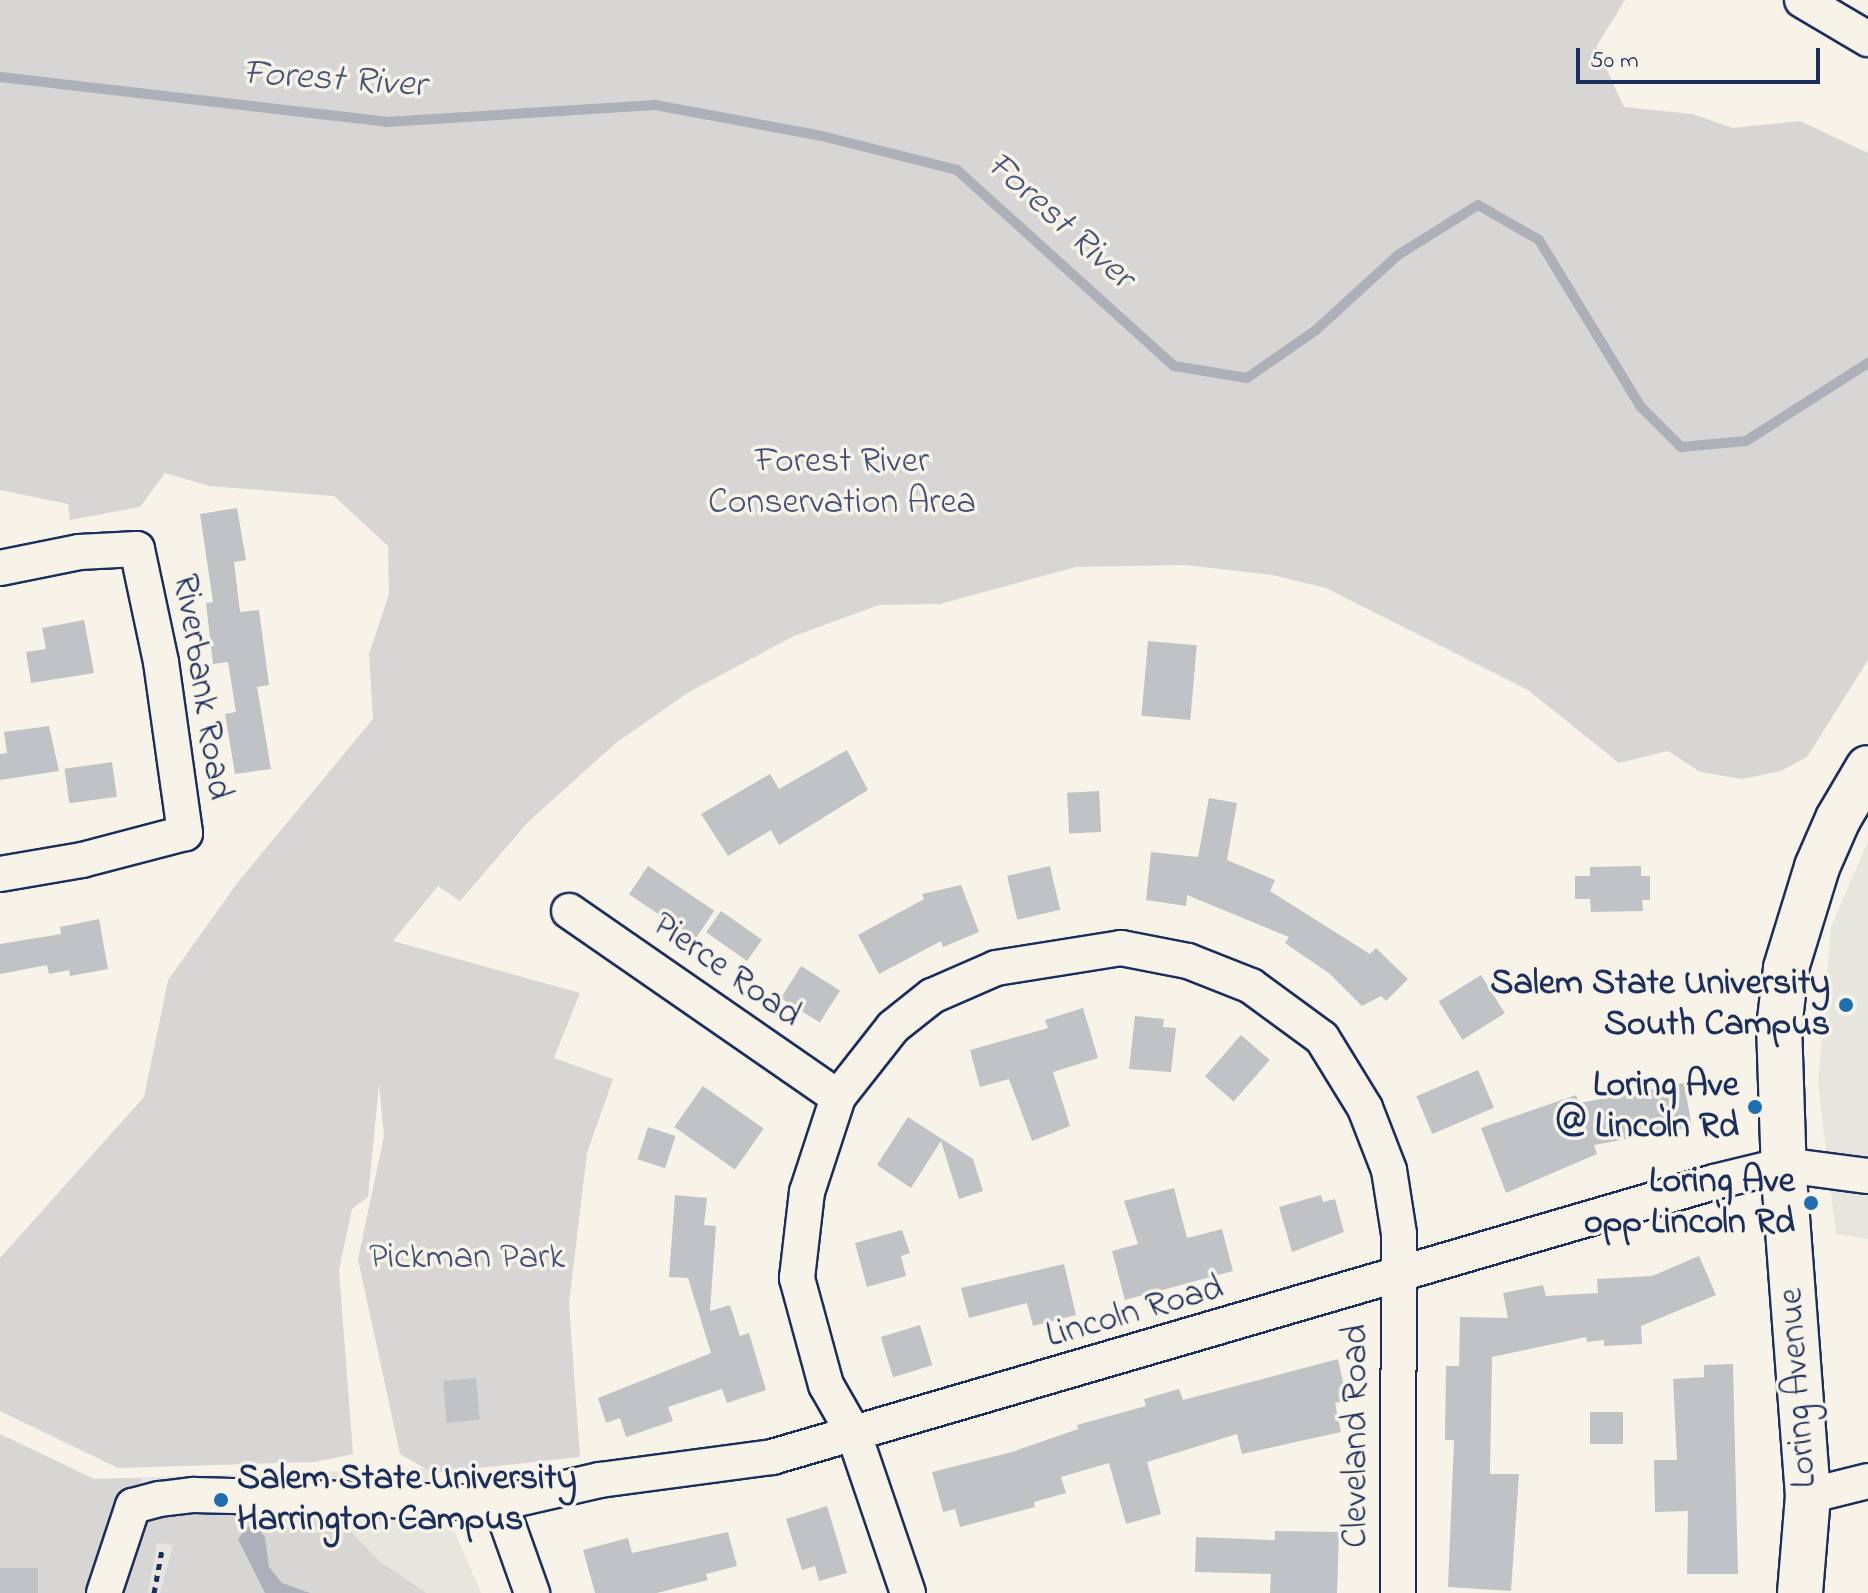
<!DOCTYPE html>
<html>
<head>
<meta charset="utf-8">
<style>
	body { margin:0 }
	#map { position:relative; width:1868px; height:1593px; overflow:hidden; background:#f7f3e8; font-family:"Indie Flower",sans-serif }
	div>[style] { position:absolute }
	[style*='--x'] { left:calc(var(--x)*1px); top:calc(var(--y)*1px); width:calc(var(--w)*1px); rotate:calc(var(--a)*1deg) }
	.built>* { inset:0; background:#e6e5de }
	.green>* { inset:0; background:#d7d6d4 }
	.water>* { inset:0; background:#acb0b9 }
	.stream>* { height:10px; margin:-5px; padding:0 5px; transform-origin:5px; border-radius:5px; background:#acb0b9 }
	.building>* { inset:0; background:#c0c3c5; transform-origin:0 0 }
	.path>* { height:5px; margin-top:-2.5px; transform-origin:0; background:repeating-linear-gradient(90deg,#1b2f5e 0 6px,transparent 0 12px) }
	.roads { filter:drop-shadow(2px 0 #1b2f5e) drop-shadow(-2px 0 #1b2f5e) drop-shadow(0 2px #1b2f5e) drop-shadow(0 -2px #1b2f5e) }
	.minor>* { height:34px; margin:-17px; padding:0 17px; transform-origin:17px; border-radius:17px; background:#f7f3e8 }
	.highway>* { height:44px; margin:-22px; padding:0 22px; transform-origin:22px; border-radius:22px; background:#f7f3e8 }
	.dots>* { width:22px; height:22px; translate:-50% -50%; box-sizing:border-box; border:4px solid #f7f3e8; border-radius:50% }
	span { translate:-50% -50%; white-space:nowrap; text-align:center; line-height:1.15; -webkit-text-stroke:7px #f7f3e8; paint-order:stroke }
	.park-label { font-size:36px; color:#415076 }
	.street-label { font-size:36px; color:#1b2f5e }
	.poi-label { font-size:36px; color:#1b2f5e; font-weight:700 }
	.right { translate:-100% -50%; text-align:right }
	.left { translate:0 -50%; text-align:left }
	.water-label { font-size:38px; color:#465679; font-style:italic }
	.scale { position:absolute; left:1576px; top:48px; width:244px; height:36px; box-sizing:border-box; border:4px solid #1b2f5e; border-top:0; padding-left:10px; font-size:24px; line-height:28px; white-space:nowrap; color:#1b2f5e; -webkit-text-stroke:6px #f7f3e8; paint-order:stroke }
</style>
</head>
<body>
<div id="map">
	<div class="built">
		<i style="clip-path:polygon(1868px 841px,1868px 1239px,1836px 1234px,1818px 1083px,1831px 927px)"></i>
		<i style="clip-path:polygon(0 1434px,94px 1479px,427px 1468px,481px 1593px,0 1593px)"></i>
	</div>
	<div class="green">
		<i style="clip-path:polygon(0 0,1625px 0,1596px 47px,1624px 107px,1692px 114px,1733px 128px,1800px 121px,1868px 153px,1868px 660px,1807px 757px,1781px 771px,1743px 779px,1700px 772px,1668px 751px,1619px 763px,1528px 690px,1326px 588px,1272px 575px,1184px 565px,1076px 567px,940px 604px,879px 605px,794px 636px,689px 692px,617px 742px,528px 822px,460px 901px,438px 886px,393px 941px,580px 993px,554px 1058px,613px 1079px,587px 1153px,569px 1304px,580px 1457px,433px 1473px,400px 1454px,358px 1259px,384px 1136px,379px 1085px,368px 1197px,352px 1209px,339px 1270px,353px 1454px,315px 1462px,118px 1468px,0 1411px,0 1258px,144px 1097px,168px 980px,238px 882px,373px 719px,369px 654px,389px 594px,388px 546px,334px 496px,209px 486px,165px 473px,140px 507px,70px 520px,68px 504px,0 490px)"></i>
		<i style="clip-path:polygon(0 1434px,94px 1479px,142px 1478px,97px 1593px,0 1593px)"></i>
		<i style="clip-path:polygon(185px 1509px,339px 1519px,379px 1561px,426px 1593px,160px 1593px,173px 1545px,157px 1543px,148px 1593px,112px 1593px,138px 1513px)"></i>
	</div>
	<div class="water">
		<i style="clip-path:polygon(255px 1525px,265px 1537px,269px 1567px,282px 1583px,310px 1593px,265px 1593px,238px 1539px,247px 1527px)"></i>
	</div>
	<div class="stream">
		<i style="--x:0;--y:77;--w:389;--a:6.6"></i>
		<i style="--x:386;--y:122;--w:270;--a:-3.6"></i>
		<i style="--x:655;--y:105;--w:170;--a:10.5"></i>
		<i style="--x:822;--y:136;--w:139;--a:14.1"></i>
		<i style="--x:957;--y:170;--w:292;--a:42.1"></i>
		<i style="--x:1174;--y:366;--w:74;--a:9.3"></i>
		<i style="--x:1247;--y:378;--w:84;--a:-34.8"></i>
		<i style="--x:1316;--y:330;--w:111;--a:-42.4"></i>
		<i style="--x:1398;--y:255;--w:94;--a:-32"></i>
		<i style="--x:1478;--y:205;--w:70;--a:29.8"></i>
		<i style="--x:1539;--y:240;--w:196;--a:58.6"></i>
		<i style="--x:1641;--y:407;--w:57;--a:45"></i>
		<i style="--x:1681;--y:447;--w:65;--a:-5.3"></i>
		<i style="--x:1746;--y:441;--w:145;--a:-32.6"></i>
	</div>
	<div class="building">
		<i style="clip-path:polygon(237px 508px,246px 560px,234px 562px,240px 612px,259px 610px,269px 685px,257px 687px,271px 769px,235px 774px,225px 714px,236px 712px,228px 662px,213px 664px,206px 603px,213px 602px,200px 514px)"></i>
		<i style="clip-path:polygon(84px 620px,94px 673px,31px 683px,26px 652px,46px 649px,42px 628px)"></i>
		<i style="left:1148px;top:641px;width:49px;height:75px;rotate:5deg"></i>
		<i style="clip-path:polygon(49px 726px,59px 771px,0 780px,0 754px,7px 753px,4px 732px)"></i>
		<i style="clip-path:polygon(847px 750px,868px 790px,779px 845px,771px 830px,728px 856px,701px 814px,770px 774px,779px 789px)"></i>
		<i style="left:112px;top:762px;width:35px;height:48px;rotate:82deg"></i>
		<i style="left:1099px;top:791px;width:41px;height:32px;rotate:87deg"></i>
		<i style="clip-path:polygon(1209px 798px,1237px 803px,1227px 860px,1275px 880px,1270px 891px,1370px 954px,1376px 948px,1408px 979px,1386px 1001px,1381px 996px,1362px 1006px,1330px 974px,1285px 943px,1289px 937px,1187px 895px,1186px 906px,1146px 900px,1151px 852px,1198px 857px)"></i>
		<i style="left:648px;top:866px;width:80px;height:34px;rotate:34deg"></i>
		<i style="left:1050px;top:866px;width:45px;height:44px;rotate:77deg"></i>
		<i style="clip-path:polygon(1641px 866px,1641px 876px,1650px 876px,1650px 900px,1642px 900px,1643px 911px,1591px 912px,1590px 899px,1575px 899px,1575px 876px,1590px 876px,1590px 867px)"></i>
		<i style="clip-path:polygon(961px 885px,979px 932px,943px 947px,941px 941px,879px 974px,858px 935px,924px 899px,922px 894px)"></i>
		<i style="left:721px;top:911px;width:50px;height:26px;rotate:35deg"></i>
		<i style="clip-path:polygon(99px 919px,108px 969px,70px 976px,69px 970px,49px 974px,47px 965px,0 974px,0 944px,61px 934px,60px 927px)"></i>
		<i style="left:801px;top:966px;width:46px;height:38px;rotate:32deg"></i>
		<i style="left:1481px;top:975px;width:45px;height:50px;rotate:58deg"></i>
		<i style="clip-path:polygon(1083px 1008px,1098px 1058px,1053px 1072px,1070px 1126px,1032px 1141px,1009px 1079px,980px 1087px,970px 1050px,1041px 1030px,1048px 1028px,1045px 1020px)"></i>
		<i style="clip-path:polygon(1135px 1016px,1164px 1019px,1163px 1027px,1176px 1028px,1171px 1072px,1129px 1069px)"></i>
		<i style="left:1241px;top:1035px;width:38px;height:55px;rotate:41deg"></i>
		<i style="left:1478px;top:1070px;width:41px;height:67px;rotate:67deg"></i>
		<i style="clip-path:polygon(1684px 1083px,1692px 1127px,1594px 1145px,1597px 1154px,1506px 1193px,1481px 1128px,1576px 1095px,1579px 1103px)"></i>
		<i style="left:703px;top:1086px;width:74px;height:50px;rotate:35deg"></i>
		<i style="clip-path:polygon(908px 1117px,973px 1159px,983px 1191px,959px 1199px,941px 1141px,911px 1188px,877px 1165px)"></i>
		<i style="left:648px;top:1127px;width:29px;height:34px;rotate:18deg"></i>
		<i style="clip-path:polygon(1174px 1188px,1187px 1238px,1222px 1229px,1233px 1271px,1125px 1300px,1112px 1251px,1138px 1244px,1124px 1201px)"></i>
		<i style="clip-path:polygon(675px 1195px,707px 1198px,704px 1225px,716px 1226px,710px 1311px,730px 1305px,740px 1336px,749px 1333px,766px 1390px,727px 1403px,722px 1389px,668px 1407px,673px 1421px,626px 1437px,620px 1418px,606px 1423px,598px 1398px,711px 1353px,688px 1278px,669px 1277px)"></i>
		<i style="clip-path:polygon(1321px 1195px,1323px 1202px,1335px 1199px,1344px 1232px,1292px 1252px,1279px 1207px)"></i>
		<i style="clip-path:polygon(902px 1230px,910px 1253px,901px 1256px,906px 1276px,867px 1287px,855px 1243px)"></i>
		<i style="clip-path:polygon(1699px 1256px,1716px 1295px,1641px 1326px,1642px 1344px,1604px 1346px,1604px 1340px,1587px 1342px,1586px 1337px,1492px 1357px,1490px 1474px,1519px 1474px,1511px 1591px,1448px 1587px,1454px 1440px,1445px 1440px,1446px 1366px,1459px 1366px,1460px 1317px,1508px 1318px,1503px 1293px,1543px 1285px,1546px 1296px,1598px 1293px,1597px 1279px,1652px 1276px)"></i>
		<i style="clip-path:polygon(1064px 1264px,1076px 1315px,1033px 1326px,1027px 1303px,969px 1318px,961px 1288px)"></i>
		<i style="left:920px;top:1325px;width:42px;height:41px;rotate:73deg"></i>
		<i style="clip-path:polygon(1338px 1359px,1347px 1400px,1335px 1403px,1341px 1432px,1242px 1454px,1237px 1434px,1147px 1462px,1161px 1514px,1126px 1524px,1109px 1463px,1061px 1477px,1066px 1493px,1034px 1502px,1035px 1507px,960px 1527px,955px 1509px,943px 1512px,932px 1472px,1012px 1452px,1078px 1429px,1077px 1425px,1146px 1406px,1144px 1399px,1179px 1389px,1183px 1400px)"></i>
		<i style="clip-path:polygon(1733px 1364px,1738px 1574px,1687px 1574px,1688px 1511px,1655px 1512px,1654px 1460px,1677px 1460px,1673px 1379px,1704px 1377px,1704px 1365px)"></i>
		<i style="left:476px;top:1378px;width:42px;height:33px;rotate:85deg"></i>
		<i style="left:1590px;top:1412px;width:33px;height:32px"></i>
		<i style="clip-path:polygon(827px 1506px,847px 1573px,819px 1581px,815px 1566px,802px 1570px,786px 1519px)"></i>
		<i style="clip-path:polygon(1275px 1531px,1339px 1532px,1337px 1593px,1270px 1593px,1271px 1574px,1195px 1572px,1196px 1537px,1275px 1540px)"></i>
		<i style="clip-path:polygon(728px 1532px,737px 1566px,706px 1574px,708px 1580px,657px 1593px,595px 1593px,583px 1550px,628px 1538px,632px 1553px)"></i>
		<i style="left:0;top:1568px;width:38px;height:25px"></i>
	</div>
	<div class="path">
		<i style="--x:154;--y:1593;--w:44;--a:-79.5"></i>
	</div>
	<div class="roads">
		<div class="minor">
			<i style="--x:1802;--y:0;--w:77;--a:30.6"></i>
			<i style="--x:0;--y:568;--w:81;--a:-11.4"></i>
			<i style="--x:79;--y:552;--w:58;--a:-3"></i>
			<i style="--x:137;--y:549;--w:116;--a:78"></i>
			<i style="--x:161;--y:662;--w:173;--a:82"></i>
			<i style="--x:185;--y:833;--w:106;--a:165.3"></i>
			<i style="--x:82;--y:860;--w:83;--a:170.3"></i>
			<i style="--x:569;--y:911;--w:327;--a:34.7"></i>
			<i style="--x:1808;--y:1496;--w:62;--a:-14"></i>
			<i style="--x:500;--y:1503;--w:96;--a:70.4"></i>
			<i style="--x:104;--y:1593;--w:92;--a:-71.6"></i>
			<i style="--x:133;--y:1506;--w:28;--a:-15"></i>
			<i style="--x:160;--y:1499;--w:34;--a:-7"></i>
			<i style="--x:194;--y:1495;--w:306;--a:1.5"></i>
			<i style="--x:500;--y:1503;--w:103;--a:-13"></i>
			<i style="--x:600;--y:1480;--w:174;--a:-7.6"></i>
			<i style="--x:772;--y:1457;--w:981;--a:-16.27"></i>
			<i style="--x:1714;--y:1182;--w:72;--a:-13.7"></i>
			<i style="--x:1784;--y:1165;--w:85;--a:7.5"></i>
			<i style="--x:908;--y:1593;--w:168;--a:-108.8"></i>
			<i style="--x:854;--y:1434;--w:56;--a:-119.7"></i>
			<i style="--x:826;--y:1385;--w:111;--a:-105.2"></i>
			<i style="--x:797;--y:1278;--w:87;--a:-83.4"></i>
			<i style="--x:807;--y:1192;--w:100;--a:-71.9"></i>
			<i style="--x:838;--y:1097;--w:89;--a:-51.8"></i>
			<i style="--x:893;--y:1027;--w:50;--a:-38.5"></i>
			<i style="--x:932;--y:996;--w:70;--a:-23.6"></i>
			<i style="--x:996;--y:968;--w:127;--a:-9.1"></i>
			<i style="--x:1121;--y:948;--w:68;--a:11"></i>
			<i style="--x:1188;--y:961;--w:68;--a:21.6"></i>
			<i style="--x:1251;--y:986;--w:88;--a:36.2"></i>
			<i style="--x:1322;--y:1038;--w:82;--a:58.4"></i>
			<i style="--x:1365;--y:1108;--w:66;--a:68.8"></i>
			<i style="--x:1389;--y:1170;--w:65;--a:81.1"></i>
			<i style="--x:1399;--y:1234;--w:359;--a:90.2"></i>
		</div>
		<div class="highway">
			<i style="--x:1800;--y:1593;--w:97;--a:-85.3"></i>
			<i style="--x:1808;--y:1496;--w:322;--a:-94.3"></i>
			<i style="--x:1784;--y:1175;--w:147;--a:-91.9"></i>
			<i style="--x:1779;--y:1028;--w:60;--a:-83.3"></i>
			<i style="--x:1786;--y:968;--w:106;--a:-72.9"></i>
			<i style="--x:1817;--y:867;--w:52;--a:-66.4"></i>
			<i style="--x:1838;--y:819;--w:59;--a:-59.5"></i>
		</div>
	</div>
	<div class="dots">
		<i style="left:1846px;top:1005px;background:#1f6fb2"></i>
		<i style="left:1755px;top:1107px;background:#1f6fb2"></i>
		<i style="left:1811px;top:1203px;background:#1f6fb2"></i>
		<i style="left:221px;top:1500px;background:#1f6fb2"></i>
	</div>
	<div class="park-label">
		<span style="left:842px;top:483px">Forest River<br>Conservation Area</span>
		<span style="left:467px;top:1259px">Pickman Park</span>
	</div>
	<div class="street-label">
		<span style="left:201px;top:687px;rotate:81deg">Riverbank Road</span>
		<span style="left:726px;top:971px;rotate:35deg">Pierce Road</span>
		<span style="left:1135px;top:1313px;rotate:-16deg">Lincoln Road</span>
		<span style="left:1799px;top:1388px;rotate:-94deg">Loring Avenue</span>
		<span style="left:1357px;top:1436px;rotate:-90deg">Cleveland Road</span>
	</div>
	<div class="poi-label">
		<span class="right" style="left:1830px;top:1005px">Salem State University<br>South Campus</span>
		<span class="right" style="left:1739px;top:1107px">Loring Ave<br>@ Lincoln Rd</span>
		<span class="right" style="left:1795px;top:1203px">Loring Ave<br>opp Lincoln Rd</span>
		<span class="left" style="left:237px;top:1500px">Salem State University<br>Harrington Campus</span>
	</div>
	<div class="water-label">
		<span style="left:334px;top:81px;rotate:4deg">Forest River</span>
		<span style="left:1059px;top:222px;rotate:42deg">Forest River</span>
	</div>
	<div class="scale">50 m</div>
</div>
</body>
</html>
